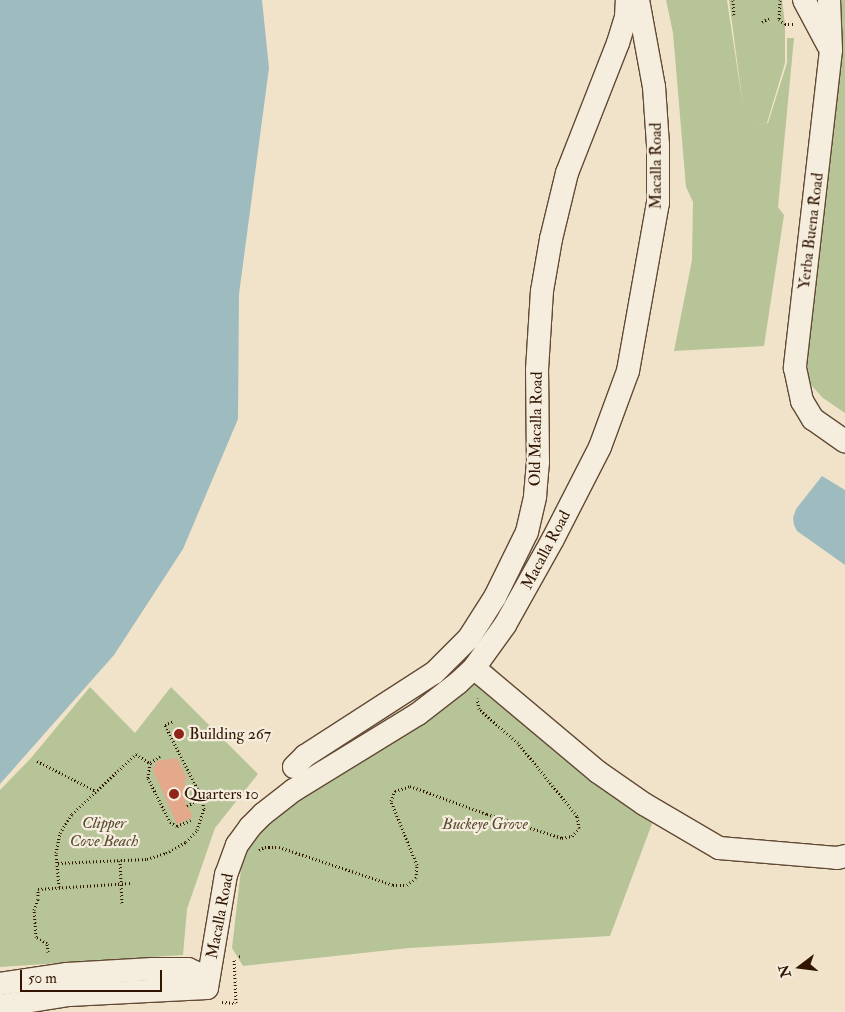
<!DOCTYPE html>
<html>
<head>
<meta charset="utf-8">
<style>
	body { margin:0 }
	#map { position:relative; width:845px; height:1012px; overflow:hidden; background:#f0e3ca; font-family:"IM FELL Double Pica",serif }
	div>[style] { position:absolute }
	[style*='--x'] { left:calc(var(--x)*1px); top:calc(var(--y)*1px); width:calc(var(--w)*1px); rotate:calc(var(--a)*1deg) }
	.green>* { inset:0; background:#b7c498 }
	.water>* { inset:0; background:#9ebcbf }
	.building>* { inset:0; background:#e3a98a }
	.path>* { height:3px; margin-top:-1.5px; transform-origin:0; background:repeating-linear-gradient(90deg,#321602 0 1px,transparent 0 3.5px) }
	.roads { filter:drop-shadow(1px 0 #624934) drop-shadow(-1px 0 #624934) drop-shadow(0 1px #624934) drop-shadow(0 -1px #624934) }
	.minor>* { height:22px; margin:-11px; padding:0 11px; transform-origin:11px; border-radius:11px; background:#f5eddd }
	.dots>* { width:14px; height:14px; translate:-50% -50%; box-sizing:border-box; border:2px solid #f5eddd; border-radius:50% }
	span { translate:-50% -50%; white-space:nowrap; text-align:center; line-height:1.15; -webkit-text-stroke:4.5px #f5eddd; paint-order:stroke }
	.street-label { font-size:16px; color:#321602 }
	.poi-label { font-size:16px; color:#321602 }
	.left { translate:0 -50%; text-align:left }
	.park-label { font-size:16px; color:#5a4a2f; font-style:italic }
	.north { position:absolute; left:775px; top:942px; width:50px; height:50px; -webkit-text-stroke:4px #f5eddd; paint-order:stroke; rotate:255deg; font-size:14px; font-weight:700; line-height:20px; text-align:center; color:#321602 }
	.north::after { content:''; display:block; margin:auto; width:18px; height:22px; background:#321602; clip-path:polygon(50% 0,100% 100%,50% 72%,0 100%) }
	.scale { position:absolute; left:20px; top:970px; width:142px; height:22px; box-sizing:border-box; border:2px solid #321602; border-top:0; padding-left:6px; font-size:15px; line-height:18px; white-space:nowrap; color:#321602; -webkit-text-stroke:4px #f5eddd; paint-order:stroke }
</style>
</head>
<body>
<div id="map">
	<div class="green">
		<i style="clip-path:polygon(666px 0,727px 0,743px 106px,729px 0,782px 0,785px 24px,785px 63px,767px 123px,752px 126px,768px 123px,787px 63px,787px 38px,794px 38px,778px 207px,784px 215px,764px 346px,674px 351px,692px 260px,693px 202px,686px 187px,673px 33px)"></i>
		<i style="clip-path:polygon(840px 0,845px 0,845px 413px,823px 398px,811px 385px,808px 374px,807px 358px,837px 93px,842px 23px)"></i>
		<i style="clip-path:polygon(490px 664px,557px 730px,659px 805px,610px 936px,409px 948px,243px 966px,232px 948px,243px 852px,283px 807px,435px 716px,458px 698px)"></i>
		<i style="clip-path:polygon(90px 687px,135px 733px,171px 687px,258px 774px,215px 828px,187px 909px,183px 955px,0 967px,0 790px,31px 758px)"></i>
	</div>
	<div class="water">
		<i style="clip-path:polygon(0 0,262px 0,269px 68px,239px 294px,238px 419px,183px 549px,114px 655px,0 784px)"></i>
		<i style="clip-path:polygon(822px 476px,845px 490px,845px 565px,797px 531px,794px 525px,793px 518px,796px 509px)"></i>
	</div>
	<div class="building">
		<i style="clip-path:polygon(177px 758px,187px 779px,184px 781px,187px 788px,183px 790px,188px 799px,185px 801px,193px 817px,177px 824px,153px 770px,157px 761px)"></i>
	</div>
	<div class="path">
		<i style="--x:733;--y:0;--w:17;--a:87"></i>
		<i style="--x:780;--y:0;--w:19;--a:93"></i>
		<i style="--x:779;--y:19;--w:8;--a:40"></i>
		<i style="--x:785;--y:24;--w:8;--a:0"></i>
		<i style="--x:762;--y:22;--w:9;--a:-27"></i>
		<i style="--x:160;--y:756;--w:12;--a:145"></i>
		<i style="--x:150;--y:763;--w:15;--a:98"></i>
		<i style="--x:148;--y:778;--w:49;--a:63.4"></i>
		<i style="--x:170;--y:822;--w:8;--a:30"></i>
		<i style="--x:177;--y:826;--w:15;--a:-23"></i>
		<i style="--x:37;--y:761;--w:66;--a:27"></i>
		<i style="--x:187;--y:806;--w:17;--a:-28"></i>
		<i style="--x:259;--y:850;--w:7;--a:-27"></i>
		<i style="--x:265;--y:847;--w:14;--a:0"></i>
		<i style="--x:279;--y:847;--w:120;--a:18.4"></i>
		<i style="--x:393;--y:885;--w:14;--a:0"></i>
		<i style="--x:407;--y:885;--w:11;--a:-38"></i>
		<i style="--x:416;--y:878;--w:13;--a:-86"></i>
		<i style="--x:417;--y:865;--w:69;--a:-112.1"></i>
		<i style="--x:391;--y:801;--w:11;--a:-68"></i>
		<i style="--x:395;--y:791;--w:16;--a:-18"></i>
		<i style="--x:410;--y:786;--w:82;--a:20"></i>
		<i style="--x:487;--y:814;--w:79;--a:17.7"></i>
		<i style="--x:562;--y:838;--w:10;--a:-11"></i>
		<i style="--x:572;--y:836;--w:11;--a:-49"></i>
		<i style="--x:579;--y:828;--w:12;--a:-99"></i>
		<i style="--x:577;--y:816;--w:94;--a:-128.9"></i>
		<i style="--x:518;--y:743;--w:52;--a:-138.9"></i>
		<i style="--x:479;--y:709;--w:11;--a:-100"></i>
		<i style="--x:120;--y:860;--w:44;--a:87.4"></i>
		<i style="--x:58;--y:863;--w:89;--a:-2.6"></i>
		<i style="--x:147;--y:859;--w:20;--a:-18"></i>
		<i style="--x:166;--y:853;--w:23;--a:-29"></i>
		<i style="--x:186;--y:842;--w:16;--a:-47"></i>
		<i style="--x:197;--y:830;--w:22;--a:-72"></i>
		<i style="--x:204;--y:809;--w:11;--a:-100"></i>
		<i style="--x:202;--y:798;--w:82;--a:-116.9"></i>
		<i style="--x:165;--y:725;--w:10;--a:-24"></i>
		<i style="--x:59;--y:887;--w:34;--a:-95"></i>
		<i style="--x:56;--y:853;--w:20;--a:-79"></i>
		<i style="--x:60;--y:833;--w:22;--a:-58"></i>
		<i style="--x:72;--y:814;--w:88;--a:-43.2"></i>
		<i style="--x:136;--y:754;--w:17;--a:33"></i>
		<i style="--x:48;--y:952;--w:9;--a:-96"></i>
		<i style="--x:47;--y:943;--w:13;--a:-151"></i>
		<i style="--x:36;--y:937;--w:27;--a:-94"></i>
		<i style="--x:34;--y:910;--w:12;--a:-70"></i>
		<i style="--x:38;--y:899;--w:10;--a:-90"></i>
		<i style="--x:38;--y:889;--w:93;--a:-3.7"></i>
		<i style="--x:239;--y:956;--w:3;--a:18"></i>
		<i style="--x:222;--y:1002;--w:14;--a:4"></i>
		<i style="--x:236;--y:1003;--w:45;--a:-92.5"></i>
	</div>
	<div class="roads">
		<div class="minor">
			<i style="--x:804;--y:0;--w:51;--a:61.9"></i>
			<i style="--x:829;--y:0;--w:50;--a:87.7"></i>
			<i style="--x:831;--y:50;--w:320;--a:96.5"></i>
			<i style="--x:795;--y:368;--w:34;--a:78"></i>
			<i style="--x:802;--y:401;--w:21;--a:59"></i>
			<i style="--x:813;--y:419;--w:39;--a:35"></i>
			<i style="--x:474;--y:668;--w:162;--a:40"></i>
			<i style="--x:598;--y:772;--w:56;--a:34.8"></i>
			<i style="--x:644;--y:804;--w:87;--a:30.4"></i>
			<i style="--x:719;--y:848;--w:118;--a:4.8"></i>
			<i style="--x:837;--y:858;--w:8;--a:-14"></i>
			<i style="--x:294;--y:767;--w:16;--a:-45"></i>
			<i style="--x:305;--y:756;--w:153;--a:-32.8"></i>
			<i style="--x:434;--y:673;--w:49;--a:-45"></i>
			<i style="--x:469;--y:638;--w:49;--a:-57.6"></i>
			<i style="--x:495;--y:597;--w:72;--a:-63.8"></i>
			<i style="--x:527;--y:532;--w:37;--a:-77"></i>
			<i style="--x:535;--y:496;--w:34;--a:-85"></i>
			<i style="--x:538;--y:462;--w:92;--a:-90.6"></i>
			<i style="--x:537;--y:370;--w:79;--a:-86.4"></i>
			<i style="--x:542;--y:291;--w:53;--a:-80.2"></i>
			<i style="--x:551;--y:239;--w:68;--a:-76.4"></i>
			<i style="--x:567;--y:173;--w:140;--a:-68.6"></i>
			<i style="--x:618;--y:43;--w:27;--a:-73"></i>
			<i style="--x:626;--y:17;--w:17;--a:-87"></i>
			<i style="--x:0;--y:984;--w:68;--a:-8.5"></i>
			<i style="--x:67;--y:974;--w:86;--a:-3.3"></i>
			<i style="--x:153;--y:969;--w:35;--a:0"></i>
			<i style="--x:188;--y:969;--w:22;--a:24"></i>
			<i style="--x:0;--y:1006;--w:70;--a:-9.1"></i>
			<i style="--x:69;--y:995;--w:138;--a:-2.9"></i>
			<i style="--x:207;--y:988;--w:115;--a:-80.5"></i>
			<i style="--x:226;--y:875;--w:32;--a:-70"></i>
			<i style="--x:237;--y:845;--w:22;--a:-54"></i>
			<i style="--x:250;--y:827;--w:18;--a:-45"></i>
			<i style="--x:263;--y:814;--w:39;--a:-38"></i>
			<i style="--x:294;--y:790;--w:145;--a:-31.5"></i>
			<i style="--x:418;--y:714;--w:51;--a:-37.8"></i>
			<i style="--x:458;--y:683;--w:22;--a:-43"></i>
			<i style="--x:474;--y:668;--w:53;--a:-54.2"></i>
			<i style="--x:505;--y:625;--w:98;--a:-60.8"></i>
			<i style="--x:553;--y:539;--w:103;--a:-62.9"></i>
			<i style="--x:600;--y:447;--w:81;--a:-69.8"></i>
			<i style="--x:628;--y:371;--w:171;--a:-79.9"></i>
			<i style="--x:658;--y:203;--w:58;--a:-90"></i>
			<i style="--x:658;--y:145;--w:58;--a:-93.9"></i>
			<i style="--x:654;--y:87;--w:88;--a:-100.4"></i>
		</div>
	</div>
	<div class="dots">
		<i style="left:179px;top:734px;background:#8f2418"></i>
		<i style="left:174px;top:794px;background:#8f2418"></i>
	</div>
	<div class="street-label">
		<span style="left:656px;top:166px;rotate:-90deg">Macalla Road</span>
		<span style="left:811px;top:231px;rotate:-83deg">Yerba Buena Road</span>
		<span style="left:536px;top:429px;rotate:-89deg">Old Macalla Road</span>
		<span style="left:546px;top:550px;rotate:-62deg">Macalla Road</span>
		<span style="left:220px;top:916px;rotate:-79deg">Macalla Road</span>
	</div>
	<div class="poi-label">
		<span class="left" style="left:189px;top:734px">Building 267</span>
		<span class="left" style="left:184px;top:794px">Quarters 10</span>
	</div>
	<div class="park-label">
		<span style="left:104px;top:832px">Clipper<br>Cove Beach</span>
		<span style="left:485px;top:824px">Buckeye Grove</span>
	</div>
	<div class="north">N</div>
	<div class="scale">50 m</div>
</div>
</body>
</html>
